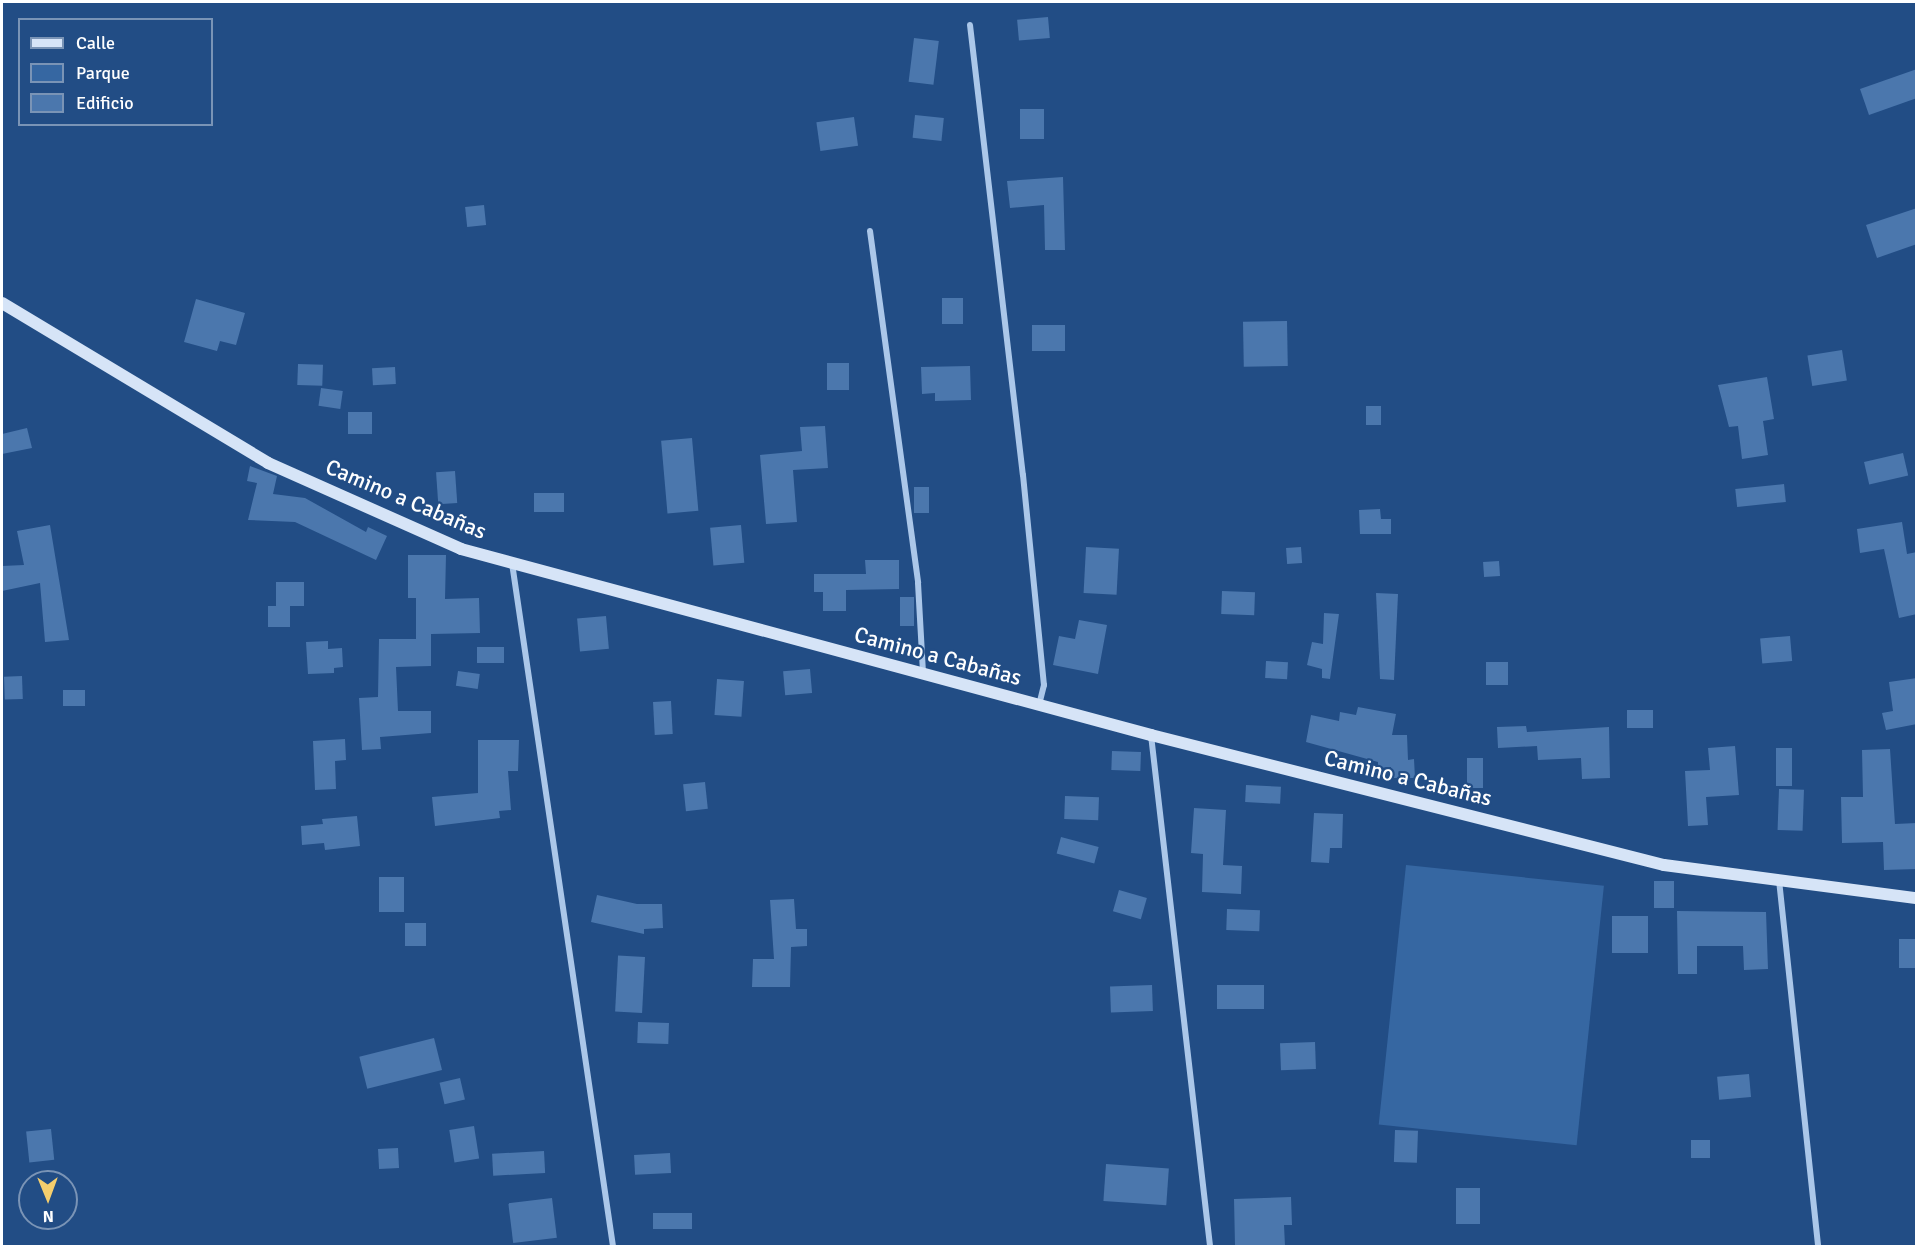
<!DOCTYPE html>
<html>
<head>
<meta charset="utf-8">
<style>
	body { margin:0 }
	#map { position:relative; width:1918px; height:1248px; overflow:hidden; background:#224d85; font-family:Signika,sans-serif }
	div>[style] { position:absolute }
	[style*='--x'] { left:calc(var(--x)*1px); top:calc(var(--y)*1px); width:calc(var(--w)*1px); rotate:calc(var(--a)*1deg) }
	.green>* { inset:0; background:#3667a2; transform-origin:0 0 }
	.building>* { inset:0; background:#4b77ad; transform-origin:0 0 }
	.street>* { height:6px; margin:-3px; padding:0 3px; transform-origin:3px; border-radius:3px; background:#abc7e9 }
	.secondary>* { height:12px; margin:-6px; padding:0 6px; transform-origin:6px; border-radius:6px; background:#d6e4f7 }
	span { translate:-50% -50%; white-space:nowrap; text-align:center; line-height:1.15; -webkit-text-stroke:4.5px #224d85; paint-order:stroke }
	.street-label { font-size:22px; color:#fff }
	.frame { position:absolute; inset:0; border:3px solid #fff; pointer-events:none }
	.legend { position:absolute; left:18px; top:18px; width:195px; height:108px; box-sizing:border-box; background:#224d85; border:2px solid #7a94b6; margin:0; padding:8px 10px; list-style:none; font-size:18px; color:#fff }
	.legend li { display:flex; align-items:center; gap:12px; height:30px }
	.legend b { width:30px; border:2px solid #7a94b6 }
	.north { position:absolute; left:18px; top:1170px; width:60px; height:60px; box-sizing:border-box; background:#224d85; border:2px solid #7a94b6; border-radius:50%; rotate:179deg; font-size:16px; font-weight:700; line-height:24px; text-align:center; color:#fff }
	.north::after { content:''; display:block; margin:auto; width:21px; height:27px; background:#f5ce6d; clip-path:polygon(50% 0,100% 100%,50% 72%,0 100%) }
</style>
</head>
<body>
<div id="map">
	<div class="green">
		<i style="left:1406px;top:865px;width:199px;height:261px;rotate:6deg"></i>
	</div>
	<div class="building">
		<i style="left:1048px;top:17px;width:21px;height:31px;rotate:85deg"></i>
		<i style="left:914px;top:38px;width:25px;height:44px;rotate:7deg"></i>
		<i style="clip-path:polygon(1917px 69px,1917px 98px,1869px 115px,1860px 89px)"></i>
		<i style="left:1020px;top:109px;width:24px;height:30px"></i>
		<i style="left:915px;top:115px;width:29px;height:23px;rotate:6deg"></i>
		<i style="left:854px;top:117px;width:29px;height:38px;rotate:82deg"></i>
		<i style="clip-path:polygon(1063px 177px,1065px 250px,1045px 250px,1044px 205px,1010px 208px,1007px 181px)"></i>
		<i style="left:484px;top:205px;width:20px;height:19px;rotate:84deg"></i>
		<i style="clip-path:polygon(1917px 208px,1917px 244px,1877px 258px,1866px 225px)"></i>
		<i style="left:942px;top:298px;width:21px;height:26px"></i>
		<i style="clip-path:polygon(196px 299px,245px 313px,236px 345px,220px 341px,217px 351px,184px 342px)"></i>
		<i style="left:1287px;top:321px;width:45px;height:44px;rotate:89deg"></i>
		<i style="left:1032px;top:325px;width:33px;height:26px"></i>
		<i style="left:1842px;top:350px;width:31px;height:35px;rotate:81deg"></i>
		<i style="left:849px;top:363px;width:27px;height:22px;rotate:90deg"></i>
		<i style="left:298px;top:364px;width:25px;height:21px;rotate:2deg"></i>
		<i style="clip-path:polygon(970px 366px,971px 400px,935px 401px,935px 393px,922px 394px,921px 367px)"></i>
		<i style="left:395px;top:367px;width:17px;height:23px;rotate:87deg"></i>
		<i style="clip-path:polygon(1767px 377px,1774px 419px,1763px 421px,1768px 455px,1742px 459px,1738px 426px,1729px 427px,1718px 385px)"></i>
		<i style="left:321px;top:388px;width:22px;height:18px;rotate:8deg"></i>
		<i style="left:1381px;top:406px;width:19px;height:15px;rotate:90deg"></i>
		<i style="left:348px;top:412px;width:24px;height:22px"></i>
		<i style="clip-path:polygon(825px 426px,828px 468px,793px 470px,797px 522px,766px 524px,760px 455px,802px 451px,800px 427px)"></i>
		<i style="clip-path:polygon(27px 428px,32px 448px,2px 454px,2px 434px)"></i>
		<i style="left:692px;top:438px;width:73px;height:31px;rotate:85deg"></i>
		<i style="left:1903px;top:453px;width:23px;height:40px;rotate:77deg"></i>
		<i style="clip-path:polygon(250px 466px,277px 476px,273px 494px,305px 498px,366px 532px,368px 527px,387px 536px,376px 560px,295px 522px,248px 520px,257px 483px,247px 481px)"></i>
		<i style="left:455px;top:471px;width:32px;height:19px;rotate:86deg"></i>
		<i style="left:1784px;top:484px;width:18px;height:49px;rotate:84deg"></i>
		<i style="left:914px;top:487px;width:15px;height:26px"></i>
		<i style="left:564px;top:493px;width:19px;height:30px;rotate:90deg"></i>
		<i style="clip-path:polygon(1380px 509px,1381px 519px,1391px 519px,1391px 534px,1360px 534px,1359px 510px)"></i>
		<i style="clip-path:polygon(1902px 522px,1907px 554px,1917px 552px,1917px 614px,1899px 618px,1884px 549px,1860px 553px,1857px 529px)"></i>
		<i style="clip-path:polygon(50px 525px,69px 640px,45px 642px,40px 583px,2px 591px,2px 566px,24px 565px,17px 531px)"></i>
		<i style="left:741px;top:525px;width:38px;height:31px;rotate:85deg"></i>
		<i style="left:1086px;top:547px;width:33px;height:46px;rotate:3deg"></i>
		<i style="left:1301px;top:547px;width:16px;height:15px;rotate:86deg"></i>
		<i style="clip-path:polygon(408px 555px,446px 555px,445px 599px,479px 598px,480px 633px,431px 634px,431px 666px,396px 667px,398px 711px,431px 711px,431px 733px,380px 737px,381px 749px,362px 750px,359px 698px,378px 697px,379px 639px,416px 639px,416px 598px,408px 598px)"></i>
		<i style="clip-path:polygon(865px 560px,899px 560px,899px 589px,846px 590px,846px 611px,823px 611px,823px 592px,814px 592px,814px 574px,866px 574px)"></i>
		<i style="left:1499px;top:561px;width:15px;height:16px;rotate:86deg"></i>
		<i style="clip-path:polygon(276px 582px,304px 582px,304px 606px,290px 606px,290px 627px,268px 627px,268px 606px,276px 606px)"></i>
		<i style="left:1222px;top:591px;width:33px;height:23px;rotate:2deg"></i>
		<i style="clip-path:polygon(1376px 593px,1398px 594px,1394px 680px,1380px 679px)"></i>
		<i style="left:900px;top:597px;width:14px;height:29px"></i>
		<i style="clip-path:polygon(1324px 613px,1339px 614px,1330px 679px,1322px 678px,1322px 669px,1307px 665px,1312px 642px,1323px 644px)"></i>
		<i style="left:606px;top:616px;width:33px;height:29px;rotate:85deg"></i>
		<i style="clip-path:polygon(1079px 620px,1107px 625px,1098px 674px,1053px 665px,1059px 636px,1075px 639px)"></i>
		<i style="left:1790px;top:636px;width:25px;height:30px;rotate:85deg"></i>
		<i style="clip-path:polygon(328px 641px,328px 649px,342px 648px,343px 667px,334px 668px,334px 673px,308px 674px,306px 642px)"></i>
		<i style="left:477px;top:647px;width:27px;height:16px"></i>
		<i style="left:1266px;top:661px;width:22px;height:17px;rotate:3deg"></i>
		<i style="left:1486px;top:662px;width:22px;height:23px"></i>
		<i style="left:810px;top:669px;width:24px;height:27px;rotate:85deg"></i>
		<i style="left:458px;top:671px;width:22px;height:15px;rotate:8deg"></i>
		<i style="left:22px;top:676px;width:23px;height:18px;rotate:88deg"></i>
		<i style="clip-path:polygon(1917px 678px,1917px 724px,1886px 730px,1882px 713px,1893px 711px,1889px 682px)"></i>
		<i style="left:717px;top:679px;width:27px;height:36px;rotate:4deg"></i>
		<i style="left:85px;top:690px;width:16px;height:22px;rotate:90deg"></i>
		<i style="left:671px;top:701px;width:33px;height:18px;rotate:87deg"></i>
		<i style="clip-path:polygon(1358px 707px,1396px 714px,1392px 735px,1407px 735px,1408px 760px,1414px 759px,1415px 778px,1391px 778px,1391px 767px,1378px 768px,1378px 762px,1306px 742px,1311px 715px,1339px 721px,1340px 712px,1356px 715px)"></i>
		<i style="left:1627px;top:710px;width:26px;height:18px"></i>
		<i style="clip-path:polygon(1526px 726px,1527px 732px,1609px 727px,1610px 778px,1582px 779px,1581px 758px,1538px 760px,1537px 746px,1498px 748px,1497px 727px)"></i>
		<i style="clip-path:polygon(345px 739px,346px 760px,335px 761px,336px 789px,315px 790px,313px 741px)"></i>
		<i style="clip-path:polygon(478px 740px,519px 740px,518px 771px,508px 771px,511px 810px,499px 811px,500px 818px,435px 826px,432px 797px,478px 793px)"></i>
		<i style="clip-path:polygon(1735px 746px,1739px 795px,1706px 797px,1708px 825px,1688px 826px,1685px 771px,1710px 770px,1708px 748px)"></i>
		<i style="left:1776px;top:748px;width:16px;height:38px"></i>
		<i style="clip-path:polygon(1890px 749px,1895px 824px,1917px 823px,1917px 869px,1884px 870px,1883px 842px,1842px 843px,1841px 797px,1863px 797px,1862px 750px)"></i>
		<i style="left:1112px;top:751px;width:29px;height:19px;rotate:2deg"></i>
		<i style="left:1467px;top:758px;width:16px;height:30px"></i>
		<i style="left:705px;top:782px;width:27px;height:22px;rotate:84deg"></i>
		<i style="left:1246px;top:785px;width:35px;height:17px;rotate:3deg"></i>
		<i style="left:1779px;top:789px;width:25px;height:41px;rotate:2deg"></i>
		<i style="left:1065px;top:796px;width:34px;height:23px;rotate:2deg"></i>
		<i style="clip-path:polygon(1194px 808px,1226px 810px,1223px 865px,1242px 866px,1241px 894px,1202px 892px,1203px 854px,1191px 853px)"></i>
		<i style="clip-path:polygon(1314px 813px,1343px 814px,1342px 848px,1330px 848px,1329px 863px,1311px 862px)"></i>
		<i style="clip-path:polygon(357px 816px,360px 846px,325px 850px,324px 843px,302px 845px,301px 826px,323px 824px,322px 819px)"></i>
		<i style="left:1061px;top:837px;width:39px;height:17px;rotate:15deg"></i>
		<i style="left:379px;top:877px;width:25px;height:35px"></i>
		<i style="left:1654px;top:881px;width:20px;height:27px"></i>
		<i style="left:1119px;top:890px;width:29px;height:22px;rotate:16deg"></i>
		<i style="clip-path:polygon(597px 895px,637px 904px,662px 904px,663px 928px,644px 929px,644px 934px,591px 922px)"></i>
		<i style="clip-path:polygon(794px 899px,796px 929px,807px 929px,807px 946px,791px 947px,790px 987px,752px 987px,753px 959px,774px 959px,770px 900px)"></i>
		<i style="left:1227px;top:909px;width:33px;height:21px;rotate:2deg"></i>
		<i style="clip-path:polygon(1677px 911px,1766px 912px,1768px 969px,1744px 970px,1743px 946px,1697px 946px,1697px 974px,1678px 974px)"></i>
		<i style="left:1648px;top:916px;width:37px;height:36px;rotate:90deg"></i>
		<i style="left:426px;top:923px;width:23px;height:21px;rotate:90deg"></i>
		<i style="left:1917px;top:939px;width:29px;height:18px;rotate:90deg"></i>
		<i style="left:645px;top:957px;width:56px;height:27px;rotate:93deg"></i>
		<i style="left:1152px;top:985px;width:26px;height:42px;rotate:88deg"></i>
		<i style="left:1264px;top:985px;width:24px;height:47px;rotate:90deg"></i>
		<i style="left:638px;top:1022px;width:31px;height:21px;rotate:2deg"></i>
		<i style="left:434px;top:1038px;width:33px;height:77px;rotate:76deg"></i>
		<i style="left:1315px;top:1042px;width:27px;height:35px;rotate:88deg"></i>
		<i style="left:1749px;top:1074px;width:23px;height:32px;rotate:85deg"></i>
		<i style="left:460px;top:1078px;width:22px;height:21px;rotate:77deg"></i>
		<i style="left:474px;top:1126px;width:33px;height:25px;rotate:81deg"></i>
		<i style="left:51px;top:1129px;width:31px;height:25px;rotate:84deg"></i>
		<i style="left:1395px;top:1130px;width:23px;height:32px;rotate:2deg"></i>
		<i style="left:1691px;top:1140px;width:19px;height:18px"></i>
		<i style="left:398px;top:1148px;width:20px;height:20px;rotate:87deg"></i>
		<i style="left:544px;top:1151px;width:22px;height:52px;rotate:87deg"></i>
		<i style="left:670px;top:1153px;width:20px;height:36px;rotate:87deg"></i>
		<i style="left:1106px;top:1164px;width:63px;height:37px;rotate:4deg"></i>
		<i style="left:1456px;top:1188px;width:24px;height:36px"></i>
		<i style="clip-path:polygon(1291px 1197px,1292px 1225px,1284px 1225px,1285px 1246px,1235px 1246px,1234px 1199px)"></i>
		<i style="left:552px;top:1198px;width:40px;height:44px;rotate:83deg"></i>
		<i style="left:653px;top:1213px;width:39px;height:16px"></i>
	</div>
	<div class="street">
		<i style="--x:970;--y:25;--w:453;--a:83.3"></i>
		<i style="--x:1023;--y:475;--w:211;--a:84.3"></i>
		<i style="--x:1044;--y:685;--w:21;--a:104"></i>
		<i style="--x:870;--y:231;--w:355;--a:82.2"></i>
		<i style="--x:918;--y:583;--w:90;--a:86.8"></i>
		<i style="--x:512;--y:563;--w:690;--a:81.59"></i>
		<i style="--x:1151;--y:735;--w:514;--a:83.41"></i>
		<i style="--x:1779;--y:880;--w:368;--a:83.9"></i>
	</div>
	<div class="secondary">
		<i style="--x:2;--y:303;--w:310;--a:31"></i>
		<i style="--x:268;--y:463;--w:211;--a:24"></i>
		<i style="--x:461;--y:549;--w:715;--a:15.09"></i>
		<i style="--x:1151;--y:735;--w:529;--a:14.22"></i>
		<i style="--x:1664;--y:865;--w:254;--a:7.5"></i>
	</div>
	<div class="street-label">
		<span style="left:406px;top:499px;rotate:23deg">Camino a Cabañas</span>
		<span style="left:938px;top:656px;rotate:15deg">Camino a Cabañas</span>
		<span style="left:1408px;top:778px;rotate:14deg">Camino a Cabañas</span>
	</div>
	<div class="frame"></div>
	<ul class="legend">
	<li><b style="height:8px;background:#d6e4f7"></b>Calle</li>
	<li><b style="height:16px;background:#3667a2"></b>Parque</li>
	<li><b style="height:16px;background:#4b77ad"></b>Edificio</li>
	</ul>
	<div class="north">N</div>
</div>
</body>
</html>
